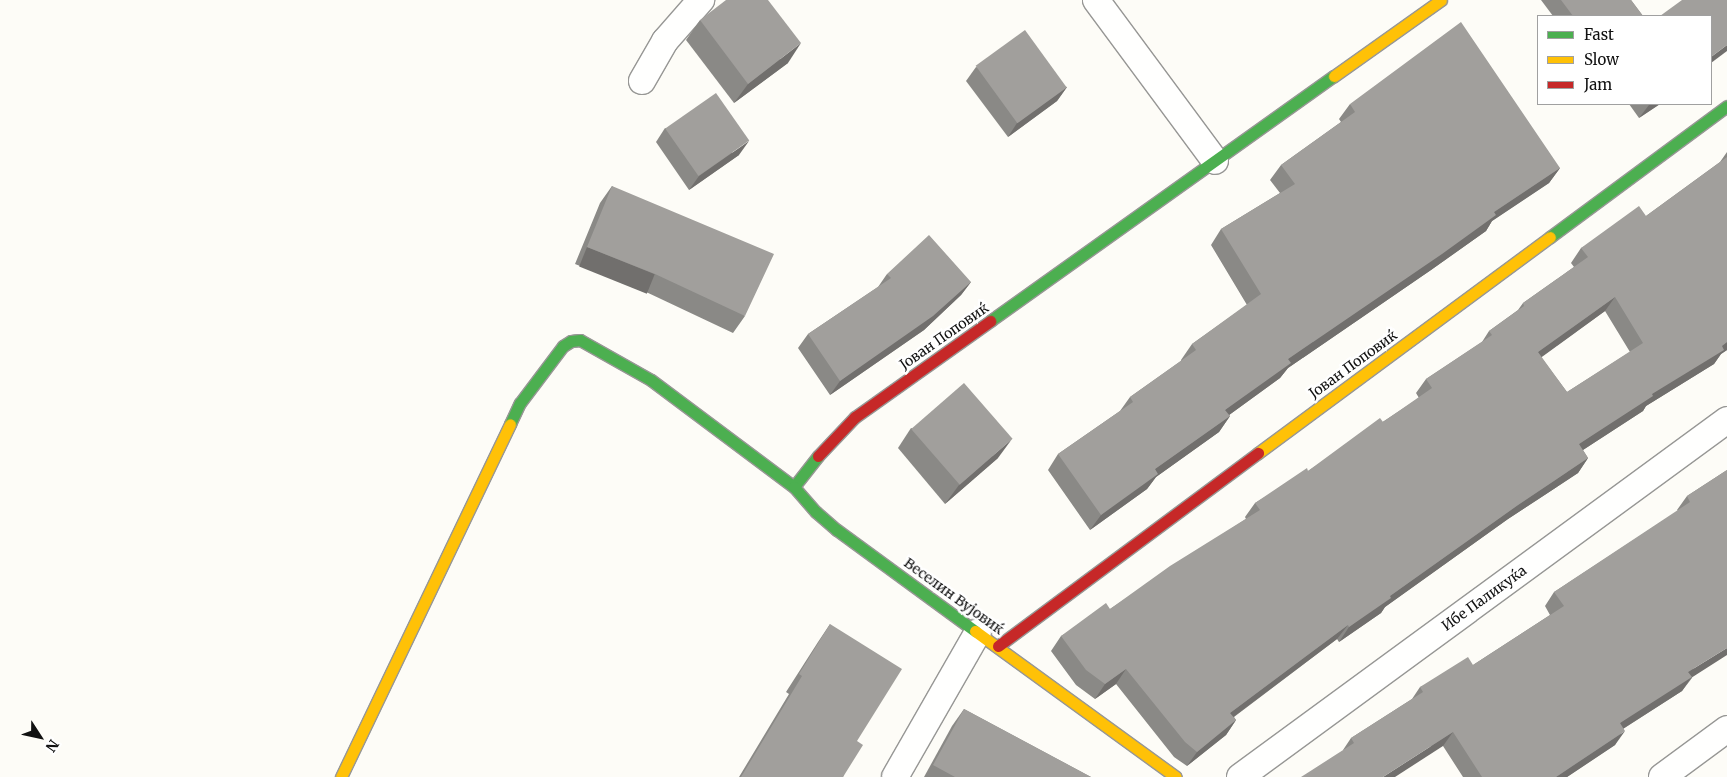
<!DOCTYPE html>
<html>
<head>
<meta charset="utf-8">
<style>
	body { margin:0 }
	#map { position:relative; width:1727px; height:777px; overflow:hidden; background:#fdfcf7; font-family:Merriweather,serif }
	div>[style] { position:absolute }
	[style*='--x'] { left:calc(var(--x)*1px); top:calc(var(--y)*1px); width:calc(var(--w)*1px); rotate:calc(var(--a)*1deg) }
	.roads { filter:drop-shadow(1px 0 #979795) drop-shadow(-1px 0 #979795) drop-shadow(0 1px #979795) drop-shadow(0 -1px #979795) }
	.street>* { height:26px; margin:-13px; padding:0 13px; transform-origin:13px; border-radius:13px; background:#fffffe }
	.fast>* { height:11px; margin:-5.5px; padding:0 5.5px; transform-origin:5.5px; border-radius:5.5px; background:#4caf50 }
	.slow>* { height:11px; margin:-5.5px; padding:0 5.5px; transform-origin:5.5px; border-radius:5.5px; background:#ffc107 }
	.jam>* { height:11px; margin:-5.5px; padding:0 5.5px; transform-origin:5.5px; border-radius:5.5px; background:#c62828 }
	.wall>* { inset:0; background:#8a8986 }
	.shaded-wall>* { inset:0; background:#716f6d; transform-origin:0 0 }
	.building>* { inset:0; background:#a19f9c; transform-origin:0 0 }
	span { translate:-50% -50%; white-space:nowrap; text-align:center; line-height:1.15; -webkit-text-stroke:5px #fff; paint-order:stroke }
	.street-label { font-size:14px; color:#111 }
	.legend { position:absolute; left:1537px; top:15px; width:175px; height:90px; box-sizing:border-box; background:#fff; border:1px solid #a0a0a0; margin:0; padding:6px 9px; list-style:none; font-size:15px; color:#111 }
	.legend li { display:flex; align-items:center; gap:10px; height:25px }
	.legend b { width:25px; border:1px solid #a0a0a0 }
	.north { position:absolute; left:15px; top:712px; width:50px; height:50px; -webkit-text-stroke:4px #fff; paint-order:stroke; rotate:125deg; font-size:14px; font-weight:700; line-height:20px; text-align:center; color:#111 }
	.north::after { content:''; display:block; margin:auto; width:18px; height:22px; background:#111; clip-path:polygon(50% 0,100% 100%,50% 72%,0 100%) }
</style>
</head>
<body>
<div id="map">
	<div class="roads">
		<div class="street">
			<i style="--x:1096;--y:0;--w:200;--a:53.5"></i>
			<i style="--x:642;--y:81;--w:46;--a:-60.1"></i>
			<i style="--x:665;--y:41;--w:55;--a:-48.7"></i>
			<i style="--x:895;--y:777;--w:167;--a:-60.2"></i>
			<i style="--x:1240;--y:777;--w:604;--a:-36.24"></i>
			<i style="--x:1662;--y:777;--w:81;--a:-36.4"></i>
		</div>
		<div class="fast">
			<i style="--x:1550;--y:237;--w:220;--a:-36.5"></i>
			<i style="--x:990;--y:321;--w:422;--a:-35.5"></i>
			<i style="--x:510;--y:424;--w:23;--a:-65"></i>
			<i style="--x:520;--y:403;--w:71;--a:-53"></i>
			<i style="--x:563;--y:346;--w:9;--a:-32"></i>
			<i style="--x:571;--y:341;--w:9;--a:-6"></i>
			<i style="--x:580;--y:340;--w:81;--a:29.4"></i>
			<i style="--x:651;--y:380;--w:179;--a:36.8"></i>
			<i style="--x:818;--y:456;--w:39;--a:128"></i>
			<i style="--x:794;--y:487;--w:33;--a:49"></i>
			<i style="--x:816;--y:512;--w:28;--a:41"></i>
			<i style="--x:837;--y:530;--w:171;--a:36.2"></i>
		</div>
		<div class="slow">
			<i style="--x:1334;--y:76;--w:131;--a:-35.4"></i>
			<i style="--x:1258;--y:453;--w:363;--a:-36.5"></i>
			<i style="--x:975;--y:631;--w:248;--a:36"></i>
			<i style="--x:341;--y:777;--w:391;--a:-64.4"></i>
		</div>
		<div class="jam">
			<i style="--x:818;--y:456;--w:54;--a:-46.5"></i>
			<i style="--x:855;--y:417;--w:166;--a:-35.4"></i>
			<i style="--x:998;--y:646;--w:324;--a:-36.6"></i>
		</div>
	</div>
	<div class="wall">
		<i style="clip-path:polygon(1541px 0,1631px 0,1643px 16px,1553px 16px)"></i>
		<i style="clip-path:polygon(700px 20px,788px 63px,734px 103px,686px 40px)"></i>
		<i style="clip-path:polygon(976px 67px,1067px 87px,1057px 101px,1008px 137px,966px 81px)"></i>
		<i style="clip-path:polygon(1350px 104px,1560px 168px,1549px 183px,1492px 221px,1486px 231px,1431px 270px,1288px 368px,1280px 378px,1229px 415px,1230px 416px,1219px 432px,1156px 477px,1147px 489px,1090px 530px,1048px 470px,1058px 454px,1120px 411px,1130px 397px,1181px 361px,1181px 360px,1192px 344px,1247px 305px,1211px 245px,1221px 229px,1280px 193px,1270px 180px,1281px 165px,1341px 122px,1339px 119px)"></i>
		<i style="clip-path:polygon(1629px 104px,1660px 104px,1639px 118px)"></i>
		<i style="clip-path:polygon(665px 128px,739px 155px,689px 190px,656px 142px)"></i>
		<i style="clip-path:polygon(evenodd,1727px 152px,1727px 350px,1721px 354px,1714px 364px,1646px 406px,1643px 411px,1583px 450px,1588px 458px,1578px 473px,1508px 519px,1385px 607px,1381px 613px,1339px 642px,1337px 639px,1234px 717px,1236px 720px,1226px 735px,1187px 766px,1174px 757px,1116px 684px,1095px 699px,1076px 685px,1051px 651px,1061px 636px,1110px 609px,1246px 519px,1245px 517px,1255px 503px,1308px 471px,1419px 398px,1416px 393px,1426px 379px,1482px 342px,1489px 331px,1518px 310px,1523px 303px,1574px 267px,1571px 263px,1581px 248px,1646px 216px,1720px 162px,1727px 152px,1605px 311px,1630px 352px,1567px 392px,1541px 357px,1605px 311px)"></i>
		<i style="clip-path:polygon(612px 186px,745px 316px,733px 333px,644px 291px,575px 264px,600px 203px)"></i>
		<i style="clip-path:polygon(887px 274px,971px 282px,961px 295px,924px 330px,830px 395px,798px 348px,808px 334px,878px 287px)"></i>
		<i style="clip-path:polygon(911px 428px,998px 458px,945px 504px,898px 448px)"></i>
		<i style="clip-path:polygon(1727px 470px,1692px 678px,1682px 691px,1623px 729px,1615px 745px,1567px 777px,1463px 777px,1443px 746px,1343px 750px,1351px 738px,1412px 699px,1420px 687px,1473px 665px,1550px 615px,1545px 606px,1554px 592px,1678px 511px,1677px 510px,1687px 496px)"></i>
		<i style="clip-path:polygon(830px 624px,857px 741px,843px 777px,739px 777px,789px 694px,786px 692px,818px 642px)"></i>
		<i style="clip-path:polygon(964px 709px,1091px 777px,924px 777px,952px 726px)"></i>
	</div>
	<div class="shaded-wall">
		<i style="clip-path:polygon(801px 43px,788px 63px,734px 103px,748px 84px)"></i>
		<i style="clip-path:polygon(1727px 45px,1727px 51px,1711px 63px,1711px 57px)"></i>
		<i style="clip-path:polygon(1067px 87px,1057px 101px,1008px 137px,1017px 123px)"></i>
		<i style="clip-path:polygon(1650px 104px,1660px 104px,1639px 118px,1649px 105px)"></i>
		<i style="clip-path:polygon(749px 141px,739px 155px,689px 190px,699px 176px)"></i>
		<i style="clip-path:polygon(1560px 168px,1549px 183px,1492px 221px,1486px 231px,1431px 270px,1288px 368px,1280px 378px,1214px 426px,1225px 410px,1288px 359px,1494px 212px)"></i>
		<i style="left:587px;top:247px;width:73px;height:21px;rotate:22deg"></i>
		<i style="clip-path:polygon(971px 282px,961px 295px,924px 330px,830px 395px,840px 381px)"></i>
		<i style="clip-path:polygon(1615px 297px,1605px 311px,1528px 367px,1538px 352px)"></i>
		<i style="clip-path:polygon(1727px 342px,1727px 350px,1721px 354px,1714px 364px,1646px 406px,1643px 411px,1569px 459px,1579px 444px)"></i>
		<i style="clip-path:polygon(1230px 416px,1219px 432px,1156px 477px,1147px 489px,1090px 530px,1101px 515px,1155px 469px)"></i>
		<i style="clip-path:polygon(1012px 439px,998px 458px,945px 504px,959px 485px)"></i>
		<i style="clip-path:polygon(1588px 458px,1578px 473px,1508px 519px,1385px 607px,1381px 613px,1339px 642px,1349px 627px,1390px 596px,1518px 505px)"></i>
		<i style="clip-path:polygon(1348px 625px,1337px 639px,1220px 727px,1230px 713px)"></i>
		<i style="clip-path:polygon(1727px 648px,1727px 655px,1691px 678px,1682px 691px,1610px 737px,1620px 723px,1688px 672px)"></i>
		<i style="clip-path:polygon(1126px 669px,1116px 684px,1095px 699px,1105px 684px)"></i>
		<i style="clip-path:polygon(1236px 720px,1226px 735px,1187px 766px,1197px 752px)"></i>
		<i style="clip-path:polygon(1625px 731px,1615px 745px,1567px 777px,1556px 777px)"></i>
		<i style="clip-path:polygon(1453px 732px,1443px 746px,1395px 777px,1383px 777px)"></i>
	</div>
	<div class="building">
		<i style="clip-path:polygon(726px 0,768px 0,801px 43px,748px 84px,700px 20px)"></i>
		<i style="clip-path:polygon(1561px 0,1631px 0,1643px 16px,1573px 16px)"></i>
		<i style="clip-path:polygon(1682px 0,1727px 0,1727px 45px,1711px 57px,1711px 16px,1660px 16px)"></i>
		<i style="clip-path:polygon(1461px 22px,1560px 168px,1494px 212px,1496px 215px,1442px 254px,1288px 359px,1291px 363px,1225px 410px,1230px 416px,1155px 469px,1158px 474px,1101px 515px,1058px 454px,1133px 402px,1130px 397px,1196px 350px,1192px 344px,1261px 294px,1221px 229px,1295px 184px,1281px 165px,1355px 112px,1350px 104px)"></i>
		<i style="left:1025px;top:30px;width:71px;height:61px;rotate:54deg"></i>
		<i style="left:716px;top:93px;width:58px;height:62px;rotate:55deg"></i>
		<i style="clip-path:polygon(evenodd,1727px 157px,1727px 342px,1722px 346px,1724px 350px,1652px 394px,1653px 396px,1579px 444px,1588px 458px,1518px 505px,1390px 596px,1391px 598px,1349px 627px,1348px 625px,1230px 713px,1236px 720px,1197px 752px,1185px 742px,1126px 669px,1105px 684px,1086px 670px,1061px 636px,1106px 603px,1110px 609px,1170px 566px,1260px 510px,1255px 503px,1307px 468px,1308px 471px,1380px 418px,1383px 422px,1432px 388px,1426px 379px,1492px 335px,1489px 331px,1524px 306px,1523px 303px,1588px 257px,1581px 248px,1639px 206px,1646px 216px,1727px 157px,1615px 297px,1643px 343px,1567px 392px,1538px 352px,1615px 297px)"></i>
		<i style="clip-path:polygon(612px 186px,774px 254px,745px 316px,655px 274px,587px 247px)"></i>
		<i style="clip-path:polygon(929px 235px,971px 282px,933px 316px,840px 381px,808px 334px,891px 278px,887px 274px)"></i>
		<i style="left:964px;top:383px;width:74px;height:70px;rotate:49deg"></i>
		<i style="clip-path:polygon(1727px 470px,1727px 648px,1688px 672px,1692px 677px,1620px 723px,1625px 731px,1556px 777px,1482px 777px,1453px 732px,1383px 777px,1301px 777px,1354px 743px,1351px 738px,1423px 692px,1420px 687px,1468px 657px,1473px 665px,1564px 606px,1554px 592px,1690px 502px,1687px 496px)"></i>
		<i style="clip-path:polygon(830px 624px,902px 669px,857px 741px,863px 745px,843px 777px,741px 777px,802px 676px,799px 674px)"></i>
		<i style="clip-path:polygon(964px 709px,1091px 777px,955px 777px,933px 765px)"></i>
	</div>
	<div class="street-label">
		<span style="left:944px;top:336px;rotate:-35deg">Јован Поповиќ</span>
		<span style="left:1353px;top:364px;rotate:-36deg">Јован Поповиќ</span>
		<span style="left:954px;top:596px;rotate:36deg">Веселин Вујовиќ</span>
		<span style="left:1484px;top:598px;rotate:-36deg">Ибе Паликуќа</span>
	</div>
	<ul class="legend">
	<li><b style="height:6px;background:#4caf50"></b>Fast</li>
	<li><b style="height:6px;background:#ffc107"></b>Slow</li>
	<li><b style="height:6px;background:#c62828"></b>Jam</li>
	</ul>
	<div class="north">N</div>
</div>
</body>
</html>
